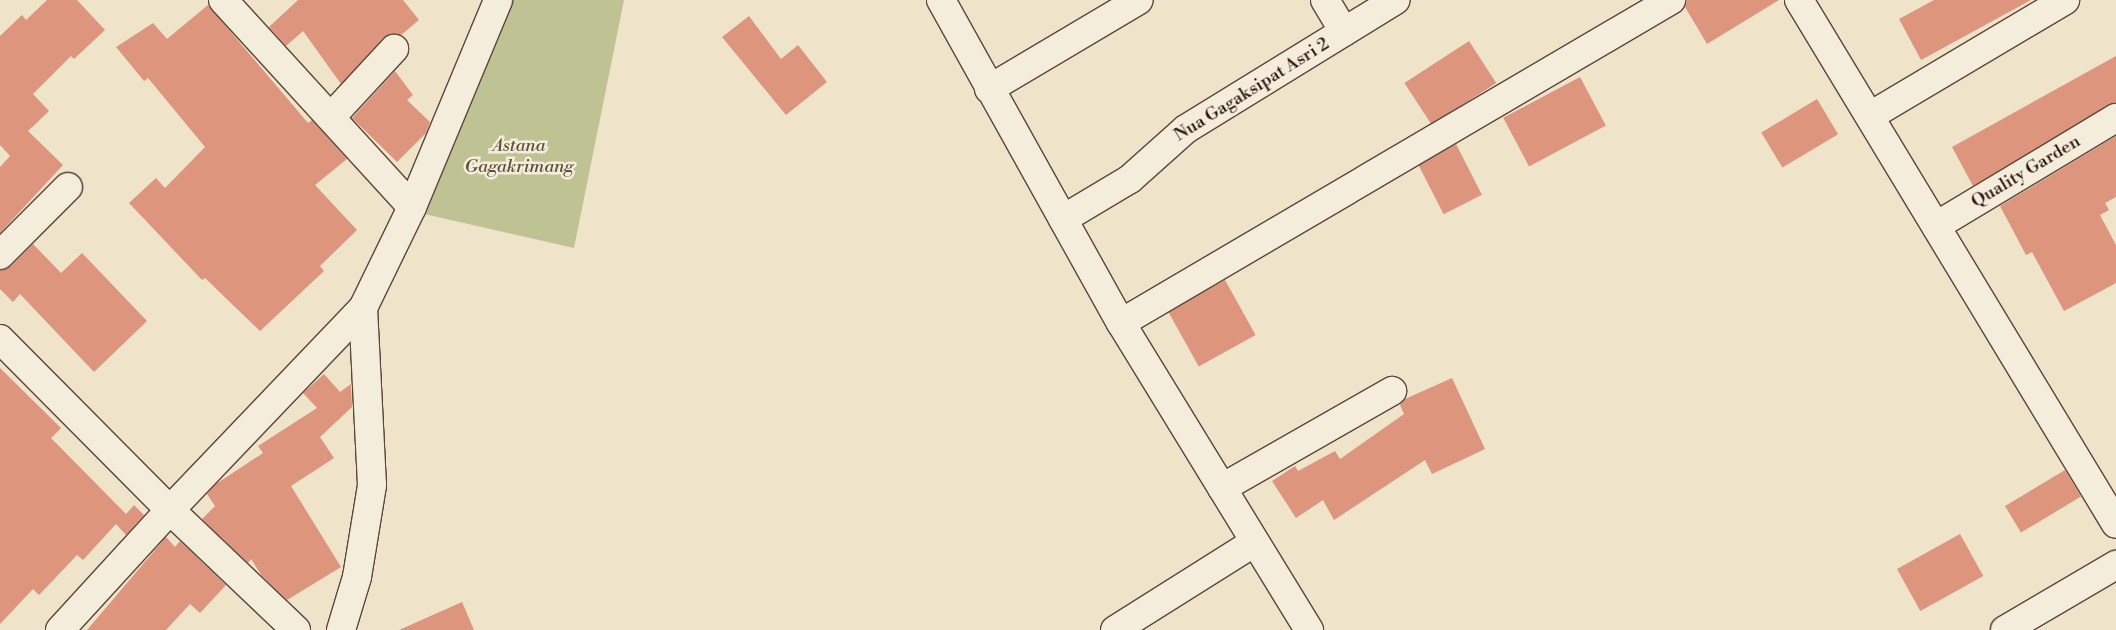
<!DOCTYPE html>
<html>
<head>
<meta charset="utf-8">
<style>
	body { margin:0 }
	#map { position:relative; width:2116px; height:630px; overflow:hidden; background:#efe4c9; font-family:"Libre Bodoni",serif }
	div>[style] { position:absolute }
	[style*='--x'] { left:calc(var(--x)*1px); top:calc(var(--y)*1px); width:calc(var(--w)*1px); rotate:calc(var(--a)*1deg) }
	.green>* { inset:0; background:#bfc293 }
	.building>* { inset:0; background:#de957e; transform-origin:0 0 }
	.roads { filter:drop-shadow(1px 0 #5a463a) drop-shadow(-1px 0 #5a463a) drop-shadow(0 1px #5a463a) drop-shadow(0 -1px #5a463a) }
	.minor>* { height:28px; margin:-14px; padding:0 14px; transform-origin:14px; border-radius:14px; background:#f5eddc }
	span { translate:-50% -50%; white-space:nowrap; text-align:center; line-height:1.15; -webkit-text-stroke:5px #f5eddc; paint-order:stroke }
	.street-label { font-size:18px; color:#29120a }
	.park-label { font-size:18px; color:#5e503a; font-style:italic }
</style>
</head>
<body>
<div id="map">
	<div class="green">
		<i style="clip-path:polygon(505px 0,624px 0,574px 248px,420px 213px)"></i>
	</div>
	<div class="building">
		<i style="clip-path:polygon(47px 0,77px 0,105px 30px,74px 59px,71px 56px,33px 94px,49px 111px,28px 131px,63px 165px,0 233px,0 167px,10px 156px,0 145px,0 36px,22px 15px,26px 20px)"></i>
		<i style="clip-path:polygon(298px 0,403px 0,419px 20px,401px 35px,383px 38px,341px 84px,303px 31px,286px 46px,269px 27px)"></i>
		<i style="clip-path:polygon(1687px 0,1779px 0,1707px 44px,1685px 7px)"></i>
		<i style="clip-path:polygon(1934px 0,2031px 0,1921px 60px,1899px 19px)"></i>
		<i style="clip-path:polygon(208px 5px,308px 123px,312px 120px,347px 159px,315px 185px,357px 230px,320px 266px,324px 271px,260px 331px,205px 278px,202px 280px,129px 203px,156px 178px,165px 188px,205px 147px,148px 78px,144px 81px,116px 47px,153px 23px,167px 39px)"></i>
		<i style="clip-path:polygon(749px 16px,781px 59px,798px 45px,827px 82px,786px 115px,722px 37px)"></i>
		<i style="left:1469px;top:41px;width:50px;height:77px;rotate:57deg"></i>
		<i style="clip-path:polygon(2116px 56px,2116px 102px,1973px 186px,1952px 147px)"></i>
		<i style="clip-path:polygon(395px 71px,413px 95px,407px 100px,430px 122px,426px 133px,397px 162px,352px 118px)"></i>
		<i style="left:1580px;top:77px;width:55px;height:87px;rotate:62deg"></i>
		<i style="left:1817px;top:99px;width:41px;height:65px;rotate:59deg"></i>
		<i style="clip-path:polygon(2116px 136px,2116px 197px,2105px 203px,2109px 210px,2100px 215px,2116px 245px,2116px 283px,2064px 311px,2032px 252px,2026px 255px,2000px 206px)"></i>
		<i style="left:1456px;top:144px;width:57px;height:43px;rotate:63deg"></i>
		<i style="clip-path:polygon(33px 244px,61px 273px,82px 253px,147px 321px,94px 372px,20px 294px,13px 302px,0 289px,0 270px,11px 266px)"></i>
		<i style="left:1225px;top:280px;width:63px;height:65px;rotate:61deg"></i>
		<i style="clip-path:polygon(0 368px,61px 428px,51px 438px,126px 514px,134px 505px,144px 515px,126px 535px,116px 524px,83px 560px,77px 555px,39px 595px,33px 589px,0 624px)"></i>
		<i style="clip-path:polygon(324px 374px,340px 392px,351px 384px,352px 407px,320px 437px,334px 458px,291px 486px,341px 567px,287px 600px,262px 576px,251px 559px,248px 563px,202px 519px,215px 506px,207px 494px,216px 484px,263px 453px,258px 446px,317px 408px,303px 393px)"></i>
		<i style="clip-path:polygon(1452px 378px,1485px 449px,1432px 474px,1425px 460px,1334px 520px,1323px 500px,1296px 518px,1272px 481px,1295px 466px,1298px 471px,1335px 451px,1340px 459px,1404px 414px,1400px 405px,1405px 399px)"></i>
		<i style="left:2065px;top:470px;width:31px;height:70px;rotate:59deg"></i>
		<i style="left:1960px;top:534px;width:48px;height:72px;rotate:61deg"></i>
		<i style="clip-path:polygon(166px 537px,175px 547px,180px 541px,226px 585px,200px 613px,190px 604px,166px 630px,87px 630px)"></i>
		<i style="clip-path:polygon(462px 602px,474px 630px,399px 630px)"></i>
	</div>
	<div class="roads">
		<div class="minor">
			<i style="--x:223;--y:0;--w:280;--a:47.6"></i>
			<i style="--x:941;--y:0;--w:370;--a:60.9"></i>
			<i style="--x:1121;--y:323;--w:360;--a:58.5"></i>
			<i style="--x:1325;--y:0;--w:37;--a:59"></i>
			<i style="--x:1799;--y:0;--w:612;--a:58.83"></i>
			<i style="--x:989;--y:89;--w:174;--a:-30.7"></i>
			<i style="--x:1870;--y:116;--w:227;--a:-30.7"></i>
			<i style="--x:331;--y:117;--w:93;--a:-47.2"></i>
			<i style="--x:1063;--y:219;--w:78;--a:-30.8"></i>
			<i style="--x:1130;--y:179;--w:75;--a:-41.8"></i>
			<i style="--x:1186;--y:129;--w:246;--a:-31.6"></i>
			<i style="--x:1936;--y:226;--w:210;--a:-31"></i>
			<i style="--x:0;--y:255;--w:96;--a:-45"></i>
			<i style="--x:1121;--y:323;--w:638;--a:-30.42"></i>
			<i style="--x:0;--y:339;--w:241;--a:45.2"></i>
			<i style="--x:170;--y:510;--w:279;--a:-46.3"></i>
			<i style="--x:1222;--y:488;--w:196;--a:-29.7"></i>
			<i style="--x:60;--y:630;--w:163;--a:-47.5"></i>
			<i style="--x:170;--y:510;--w:174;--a:43.6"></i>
			<i style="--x:341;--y:630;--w:55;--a:-73.2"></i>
			<i style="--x:357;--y:577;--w:93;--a:-80.7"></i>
			<i style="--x:372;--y:485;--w:177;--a:-92.9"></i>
			<i style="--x:363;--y:308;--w:112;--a:-64.1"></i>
			<i style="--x:412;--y:207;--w:224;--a:-67.4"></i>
			<i style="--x:1115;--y:630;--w:165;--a:-32.2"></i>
			<i style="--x:2005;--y:630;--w:129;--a:-30.4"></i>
		</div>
	</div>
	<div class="street-label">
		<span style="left:1252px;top:90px;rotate:-32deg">Nua Gagaksipat Asri 2</span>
		<span style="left:2026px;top:172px;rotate:-31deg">Quality Garden</span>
	</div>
	<div class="park-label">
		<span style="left:519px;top:157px">Astana<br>Gagakrimang</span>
	</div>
</div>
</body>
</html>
